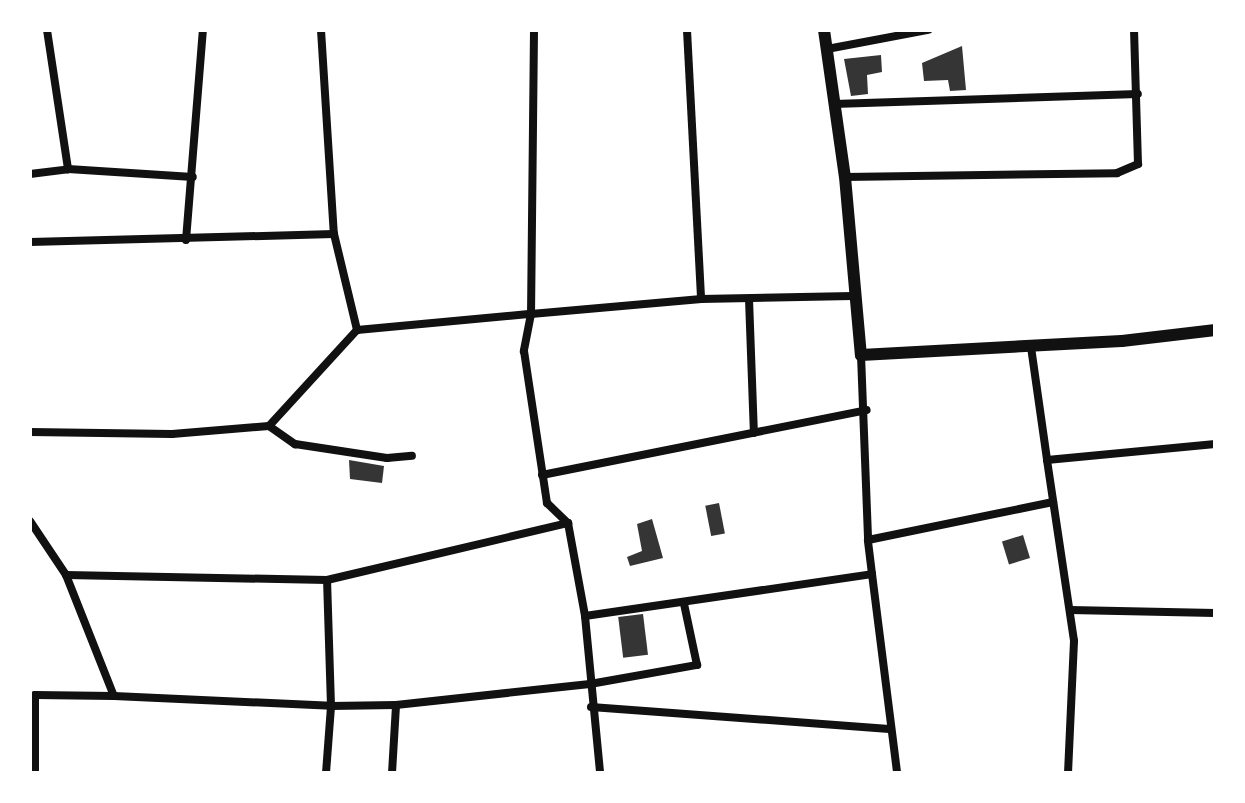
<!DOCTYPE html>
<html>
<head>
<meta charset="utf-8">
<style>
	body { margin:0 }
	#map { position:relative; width:1245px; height:803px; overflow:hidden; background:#fff; font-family:Cabin,sans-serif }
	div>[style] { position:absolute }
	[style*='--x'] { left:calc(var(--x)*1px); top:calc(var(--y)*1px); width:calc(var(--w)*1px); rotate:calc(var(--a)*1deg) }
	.building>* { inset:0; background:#353535; transform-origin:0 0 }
	.minor>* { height:8px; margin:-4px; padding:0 4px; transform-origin:4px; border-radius:4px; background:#111 }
	.tertiary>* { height:12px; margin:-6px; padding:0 6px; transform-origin:6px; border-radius:6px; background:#111 }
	span { translate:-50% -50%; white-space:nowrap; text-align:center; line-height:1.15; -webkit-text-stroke:8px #fff; paint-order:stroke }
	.frame { position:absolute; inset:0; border:32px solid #fff; pointer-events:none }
</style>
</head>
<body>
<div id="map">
	<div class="building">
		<i style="clip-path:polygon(962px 46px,966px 90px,950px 91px,948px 80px,924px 81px,922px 63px)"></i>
		<i style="clip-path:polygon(881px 55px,882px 72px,867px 75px,868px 94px,851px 96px,844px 59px)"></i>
		<i style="clip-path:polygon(349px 460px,384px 466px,382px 483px,350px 479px)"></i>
		<i style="left:719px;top:503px;width:31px;height:14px;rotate:79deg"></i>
		<i style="clip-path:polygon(652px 519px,663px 558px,630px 566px,627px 557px,642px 551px,637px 524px)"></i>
		<i style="left:1023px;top:535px;width:24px;height:22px;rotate:73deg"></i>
		<i style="left:643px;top:614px;width:41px;height:25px;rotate:83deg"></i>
	</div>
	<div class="minor">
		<i style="--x:47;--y:30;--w:141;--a:81.4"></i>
		<i style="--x:321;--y:30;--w:204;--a:86.4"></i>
		<i style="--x:334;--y:234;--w:99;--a:76.5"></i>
		<i style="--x:357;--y:330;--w:175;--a:-5.3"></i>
		<i style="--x:531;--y:314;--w:38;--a:101"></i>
		<i style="--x:524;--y:351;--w:154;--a:81.4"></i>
		<i style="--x:547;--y:503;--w:29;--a:44"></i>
		<i style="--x:568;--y:523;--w:95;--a:79.6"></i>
		<i style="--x:585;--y:616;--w:158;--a:84.5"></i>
		<i style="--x:534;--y:30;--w:284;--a:90.6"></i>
		<i style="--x:531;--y:314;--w:171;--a:-5"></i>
		<i style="--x:701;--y:299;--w:152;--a:-1.1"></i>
		<i style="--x:687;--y:30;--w:269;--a:87"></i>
		<i style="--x:827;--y:49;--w:103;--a:-10.7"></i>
		<i style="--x:834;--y:104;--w:304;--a:-1.9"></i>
		<i style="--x:30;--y:174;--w:38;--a:-7"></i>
		<i style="--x:68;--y:169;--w:125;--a:3.7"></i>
		<i style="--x:845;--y:177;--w:272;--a:-0.8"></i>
		<i style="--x:1117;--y:173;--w:23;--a:-23"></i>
		<i style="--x:1138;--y:164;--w:134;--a:-91.7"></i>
		<i style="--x:186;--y:240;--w:211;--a:-85.4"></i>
		<i style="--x:30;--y:242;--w:304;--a:-1.5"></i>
		<i style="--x:749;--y:299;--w:134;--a:87.9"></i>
		<i style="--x:1031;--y:347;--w:114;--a:81.9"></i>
		<i style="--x:1047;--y:460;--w:169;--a:-5.4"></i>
		<i style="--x:861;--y:355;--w:185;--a:87.8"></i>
		<i style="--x:868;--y:540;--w:189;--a:-11.6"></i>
		<i style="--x:269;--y:426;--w:32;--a:35"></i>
		<i style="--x:295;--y:444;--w:93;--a:8.7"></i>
		<i style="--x:387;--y:458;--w:25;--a:-5"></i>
		<i style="--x:30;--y:432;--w:142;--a:0.8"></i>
		<i style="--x:172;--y:434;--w:97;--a:-4.7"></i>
		<i style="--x:269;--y:426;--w:130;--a:-47.5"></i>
		<i style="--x:1047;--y:460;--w:183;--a:81.5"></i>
		<i style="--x:1074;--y:641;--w:132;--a:92.6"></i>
		<i style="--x:542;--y:475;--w:331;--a:-11.3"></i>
		<i style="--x:30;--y:521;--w:65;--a:56.3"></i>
		<i style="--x:872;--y:574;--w:201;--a:82.8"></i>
		<i style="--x:327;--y:580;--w:261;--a:-178.9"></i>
		<i style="--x:66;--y:575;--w:130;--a:68.4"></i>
		<i style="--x:114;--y:696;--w:217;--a:2.6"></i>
		<i style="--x:331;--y:706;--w:126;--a:-91.8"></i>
		<i style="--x:327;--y:580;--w:248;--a:-13.3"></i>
		<i style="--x:1070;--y:610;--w:145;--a:1.2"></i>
		<i style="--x:585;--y:616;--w:290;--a:-8.3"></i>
		<i style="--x:872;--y:574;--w:34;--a:-97"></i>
		<i style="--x:591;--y:707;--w:299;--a:4.2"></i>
		<i style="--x:35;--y:773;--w:78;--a:-90"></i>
		<i style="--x:35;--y:695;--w:79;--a:0.7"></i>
		<i style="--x:326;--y:773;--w:67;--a:-85.7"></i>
		<i style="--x:331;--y:706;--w:65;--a:-0.9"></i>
		<i style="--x:396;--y:705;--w:195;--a:-6.2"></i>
		<i style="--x:590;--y:684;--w:109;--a:-10.1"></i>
		<i style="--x:697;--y:665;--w:62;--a:-102"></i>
		<i style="--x:392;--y:773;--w:68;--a:-86.6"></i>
	</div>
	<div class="tertiary">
		<i style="--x:824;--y:30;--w:148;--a:81.9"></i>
		<i style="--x:845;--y:177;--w:179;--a:84.9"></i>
		<i style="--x:861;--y:355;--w:261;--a:-3.1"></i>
		<i style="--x:1122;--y:341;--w:94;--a:-6.7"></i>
	</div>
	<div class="frame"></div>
</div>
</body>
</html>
